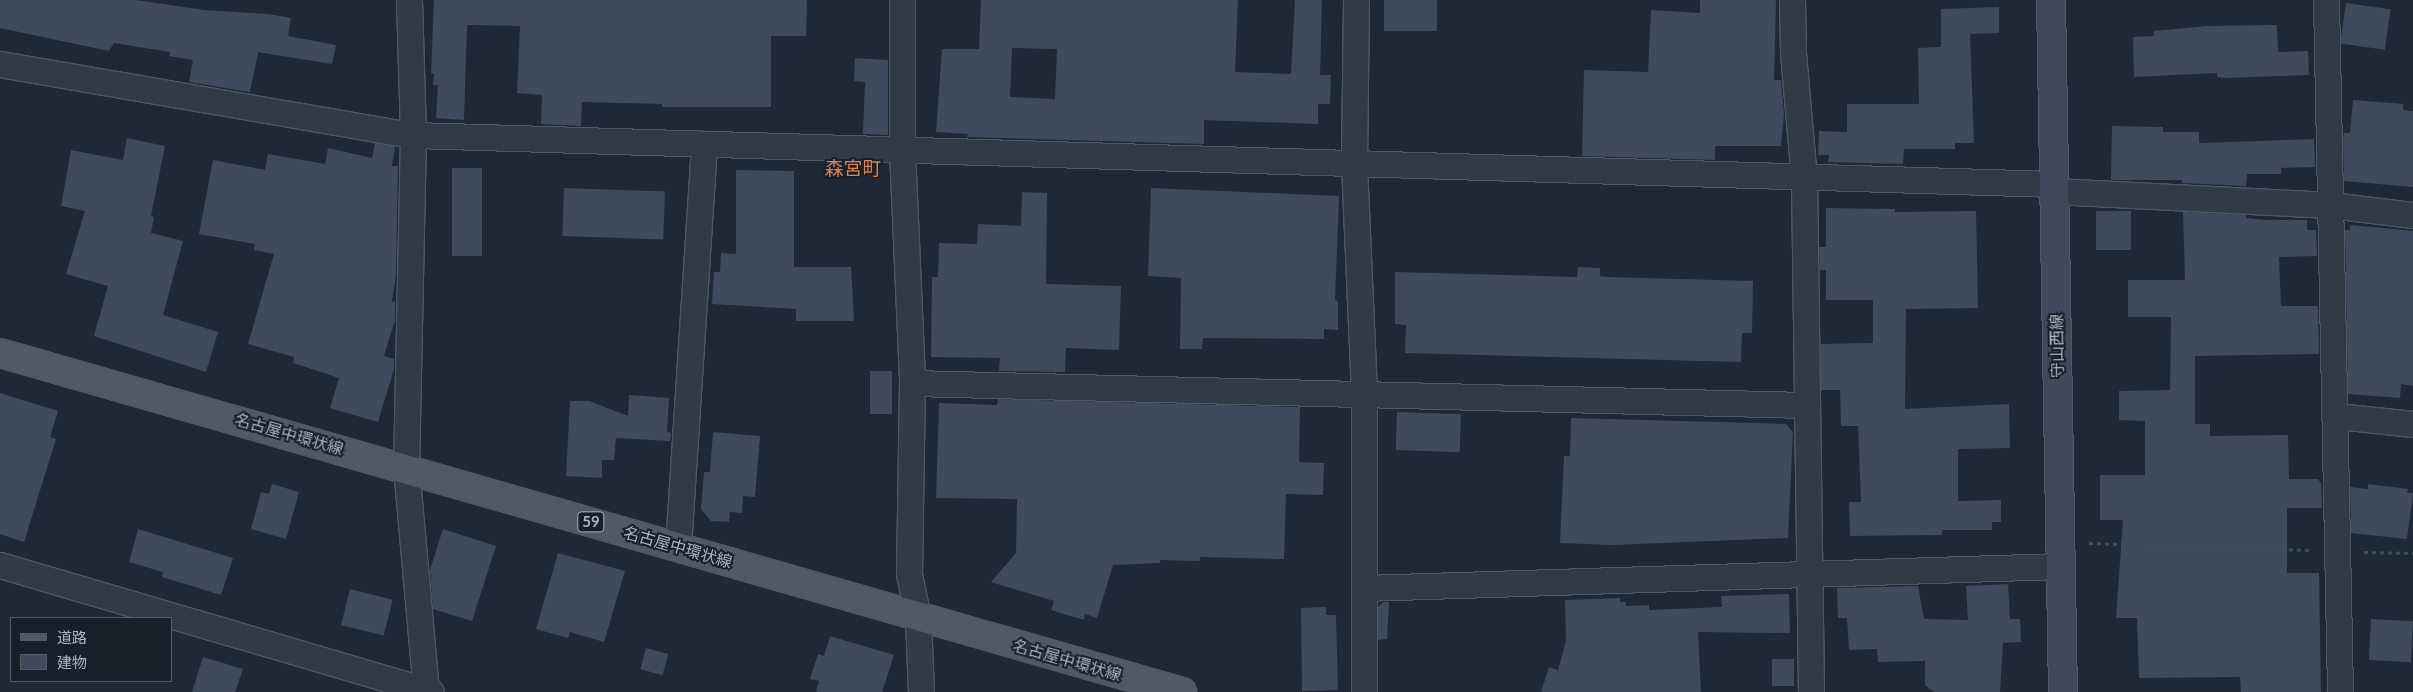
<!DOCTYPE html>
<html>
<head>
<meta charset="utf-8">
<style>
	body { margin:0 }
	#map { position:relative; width:2413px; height:692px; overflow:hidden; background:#1d2937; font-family:Lato,"Noto Sans JP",sans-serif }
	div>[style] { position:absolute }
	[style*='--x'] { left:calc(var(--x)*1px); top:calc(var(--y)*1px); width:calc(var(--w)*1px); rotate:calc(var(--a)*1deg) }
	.building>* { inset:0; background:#3d4b5c; transform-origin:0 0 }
	.path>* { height:3px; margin-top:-1.5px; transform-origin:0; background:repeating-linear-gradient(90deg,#395253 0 4px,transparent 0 8px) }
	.roads { filter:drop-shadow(1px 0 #4e5866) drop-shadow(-1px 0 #4e5866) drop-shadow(0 1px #4e5866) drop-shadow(0 -1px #4e5866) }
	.street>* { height:25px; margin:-12.5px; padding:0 12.5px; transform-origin:12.5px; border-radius:12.5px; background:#303b47 }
	.secondary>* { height:28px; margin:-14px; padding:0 14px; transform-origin:14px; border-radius:14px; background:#3e4a5b }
	.primary>* { height:28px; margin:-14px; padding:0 14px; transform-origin:14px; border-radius:14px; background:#4e5a68 }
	span { translate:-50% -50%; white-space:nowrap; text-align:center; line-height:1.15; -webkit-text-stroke:4px #16202b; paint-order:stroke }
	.shield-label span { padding:1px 4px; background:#16202b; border:1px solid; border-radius:4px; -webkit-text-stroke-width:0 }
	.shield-label { font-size:15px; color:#aab5c5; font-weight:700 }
	.street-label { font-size:16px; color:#aab5c5 }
	.quarter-label { font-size:19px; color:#dc864e }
	.legend { position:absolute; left:10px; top:617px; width:162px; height:65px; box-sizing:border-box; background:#16202b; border:1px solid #515c69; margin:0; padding:6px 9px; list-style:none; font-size:15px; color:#aab5c5 }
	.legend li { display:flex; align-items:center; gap:10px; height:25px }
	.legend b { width:25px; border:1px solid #515c69 }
</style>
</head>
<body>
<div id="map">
	<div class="building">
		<i style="clip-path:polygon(0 0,136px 0,204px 10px,268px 14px,291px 18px,288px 36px,336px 45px,332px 64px,258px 52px,250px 92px,189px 82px,193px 60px,169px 56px,170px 52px,114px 43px,109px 51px,0 28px)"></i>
		<i style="clip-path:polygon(434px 0,807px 0,806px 36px,771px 36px,771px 107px,662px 107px,662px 104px,582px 102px,581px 126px,541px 124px,542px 95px,517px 93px,520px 26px,467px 25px,464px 120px,436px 118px,438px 85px,433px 85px,434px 74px,431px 73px)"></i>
		<i style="clip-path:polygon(evenodd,981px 0,1238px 0,1235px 72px,1291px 74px,1295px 0,1322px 0,1320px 75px,1331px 75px,1330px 104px,1318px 104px,1318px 124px,1204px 120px,1204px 144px,967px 137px,968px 134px,936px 132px,942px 49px,979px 49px,981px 0,1012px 48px,1057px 49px,1055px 99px,1010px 97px,1012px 48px)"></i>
		<i style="left:1384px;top:0;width:53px;height:31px"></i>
		<i style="clip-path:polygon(1700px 0,1776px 0,1774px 80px,1781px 80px,1784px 114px,1781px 146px,1715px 146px,1715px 160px,1582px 156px,1584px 70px,1648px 72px,1651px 10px,1700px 13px)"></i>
		<i style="left:2346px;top:3px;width:45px;height:41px;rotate:8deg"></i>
		<i style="clip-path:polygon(1999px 7px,1999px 33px,1970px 34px,1974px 143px,1955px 143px,1955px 149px,1904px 149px,1903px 164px,1828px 162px,1829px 155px,1818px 155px,1819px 131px,1847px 132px,1847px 104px,1919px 104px,1918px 48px,1941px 47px,1941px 9px)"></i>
		<i style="clip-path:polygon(2277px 25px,2278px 52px,2308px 51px,2309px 75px,2227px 78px,2217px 77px,2217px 73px,2134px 77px,2133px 37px,2154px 36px,2154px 31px,2206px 26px)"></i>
		<i style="clip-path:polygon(855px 58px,888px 60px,888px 135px,863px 134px,865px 82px,854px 81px)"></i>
		<i style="clip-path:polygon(2353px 100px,2403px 104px,2403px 110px,2413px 111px,2413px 187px,2344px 181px,2343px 138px,2344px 133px,2350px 133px)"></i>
		<i style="clip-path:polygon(2112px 126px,2163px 127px,2163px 132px,2199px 132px,2199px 143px,2314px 139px,2315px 167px,2281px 168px,2281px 174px,2247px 174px,2246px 186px,2182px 183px,2182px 180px,2111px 180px)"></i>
		<i style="clip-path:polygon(127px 138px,165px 146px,151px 216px,154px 217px,151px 233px,183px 241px,163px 315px,218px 332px,206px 372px,94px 336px,108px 286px,66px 274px,85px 211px,61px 206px,71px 150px,123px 160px)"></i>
		<i style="clip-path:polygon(375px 143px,395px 146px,392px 166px,398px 166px,396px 276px,392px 301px,395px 302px,395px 320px,384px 356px,394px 359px,394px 369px,378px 422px,330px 408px,339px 378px,293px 363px,294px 357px,248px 344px,274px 254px,254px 250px,255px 244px,199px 234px,213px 160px,265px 170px,268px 154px,325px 164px,328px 148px,372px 158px)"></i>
		<i style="left:452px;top:168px;width:30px;height:88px"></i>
		<i style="clip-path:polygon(736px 170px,794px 171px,794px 267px,851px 267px,854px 321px,796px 321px,796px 309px,712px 304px,714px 272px,720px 272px,721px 253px,736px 254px)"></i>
		<i style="left:564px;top:188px;width:101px;height:48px;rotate:2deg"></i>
		<i style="clip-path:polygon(1151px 188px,1339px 196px,1335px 300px,1338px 301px,1338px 330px,1324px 329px,1324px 339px,1203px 338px,1202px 349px,1180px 349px,1181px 278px,1148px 276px)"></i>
		<i style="clip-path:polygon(1022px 192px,1047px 193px,1046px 284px,1121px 286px,1119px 350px,1066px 348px,1065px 372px,999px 371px,1000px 358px,931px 357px,932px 277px,938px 277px,939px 243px,977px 244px,978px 224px,1021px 226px)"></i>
		<i style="clip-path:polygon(1826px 208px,1895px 209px,1895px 212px,1976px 211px,1978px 308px,1906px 309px,1905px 409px,2009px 404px,2010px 448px,1958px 449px,1958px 501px,2001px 500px,2001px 522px,1992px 522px,1992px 530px,1942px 530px,1942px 535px,1850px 536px,1849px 502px,1861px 502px,1858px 426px,1841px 426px,1840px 390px,1821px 390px,1821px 344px,1873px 343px,1873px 300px,1826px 300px,1826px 270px,1820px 270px,1819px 247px,1826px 247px)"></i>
		<i style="left:2096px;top:211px;width:35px;height:39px"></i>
		<i style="clip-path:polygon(2183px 212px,2246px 215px,2246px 218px,2266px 220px,2307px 220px,2307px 230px,2316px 230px,2317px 256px,2279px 257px,2281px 306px,2318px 306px,2319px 354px,2195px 356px,2195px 424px,2210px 424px,2210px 436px,2288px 435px,2289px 479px,2318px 479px,2321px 483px,2322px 508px,2287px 508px,2287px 573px,2319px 573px,2321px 692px,2241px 692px,2240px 677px,2139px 678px,2137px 618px,2116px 618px,2123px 520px,2100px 520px,2100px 475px,2145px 475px,2145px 421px,2119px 420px,2119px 391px,2170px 390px,2171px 317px,2128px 317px,2128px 280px,2185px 280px)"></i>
		<i style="clip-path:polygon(2350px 225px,2413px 231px,2413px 386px,2401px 384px,2400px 398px,2348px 394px,2345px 230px,2350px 230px)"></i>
		<i style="clip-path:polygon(1578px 267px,1600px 268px,1600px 276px,1608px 277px,1753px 281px,1752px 333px,1742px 333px,1741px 362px,1405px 353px,1406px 325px,1395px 324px,1395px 272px,1577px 277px)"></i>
		<i style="left:870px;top:371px;width:22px;height:43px"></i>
		<i style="clip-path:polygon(0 393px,58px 411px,50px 437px,56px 439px,24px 542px,0 534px)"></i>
		<i style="clip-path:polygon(629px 395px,669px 398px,667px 432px,671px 433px,670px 441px,616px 438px,614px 460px,602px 460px,602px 478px,566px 476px,570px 401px,589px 401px,628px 416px)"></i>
		<i style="clip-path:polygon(998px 399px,1300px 407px,1299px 462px,1324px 463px,1323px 495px,1286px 494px,1284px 559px,1200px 557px,1200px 561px,1160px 560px,1160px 563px,1113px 565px,1097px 618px,1085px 614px,1084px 620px,1051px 610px,1054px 601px,991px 582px,1016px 553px,1017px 499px,936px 498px,939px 403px,997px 405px)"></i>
		<i style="left:1397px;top:412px;width:64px;height:38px;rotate:2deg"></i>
		<i style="clip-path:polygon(1571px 418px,1786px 424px,1793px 432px,1788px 538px,1612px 545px,1560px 543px,1564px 456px,1570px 456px)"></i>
		<i style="clip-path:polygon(713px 432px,760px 436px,755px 497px,743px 496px,742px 513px,730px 512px,729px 522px,711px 521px,701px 509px,704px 472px,710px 472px)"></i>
		<i style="clip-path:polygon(272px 484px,299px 492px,286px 539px,251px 529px,261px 492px,269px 494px)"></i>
		<i style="clip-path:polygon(2368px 484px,2408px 489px,2407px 493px,2413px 493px,2407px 539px,2351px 533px,2350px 487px,2368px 489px)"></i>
		<i style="clip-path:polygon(138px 529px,233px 558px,221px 595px,162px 577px,163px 572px,129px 562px)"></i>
		<i style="clip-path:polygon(443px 529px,496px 546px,472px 621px,433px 609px,430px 570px)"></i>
		<i style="clip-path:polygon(558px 553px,625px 571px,604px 642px,570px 632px,568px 638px,536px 629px)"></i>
		<i style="clip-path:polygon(2008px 584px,2010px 619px,2020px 619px,2021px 642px,2003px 643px,2000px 692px,1934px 692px,1925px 685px,1925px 661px,1878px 662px,1877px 649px,1849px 650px,1847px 618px,1838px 618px,1837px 588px,1918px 586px,1924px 619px,1968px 620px,1966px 586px)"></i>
		<i style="left:350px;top:589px;width:44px;height:37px;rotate:14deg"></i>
		<i style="clip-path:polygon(1789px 594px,1790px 633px,1698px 632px,1701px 692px,1541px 692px,1549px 667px,1558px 670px,1566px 641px,1565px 600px,1620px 598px,1620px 602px,1626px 602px,1626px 606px,1649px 605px,1649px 610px,1722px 607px,1721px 596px)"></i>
		<i style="clip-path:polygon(1383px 602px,1389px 602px,1387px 639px,1378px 640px,1378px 607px)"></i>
		<i style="clip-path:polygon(1326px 607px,1326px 615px,1336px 615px,1338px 690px,1302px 691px,1301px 608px)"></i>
		<i style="left:2371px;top:619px;width:42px;height:41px;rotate:3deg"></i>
		<i style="clip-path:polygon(830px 636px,894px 655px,882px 692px,816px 692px,819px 681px,810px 679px,818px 654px,824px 656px)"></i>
		<i style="left:646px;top:648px;width:23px;height:22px;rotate:15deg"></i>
		<i style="clip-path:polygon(203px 657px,243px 669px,235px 692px,192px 692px)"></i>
		<i style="left:1772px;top:659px;width:22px;height:27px"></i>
	</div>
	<div class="path">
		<i style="--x:2089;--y:543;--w:221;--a:1.8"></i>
		<i style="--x:2364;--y:552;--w:49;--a:1.2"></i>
	</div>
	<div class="roads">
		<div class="street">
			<i style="--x:409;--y:0;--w:135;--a:88.3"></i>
			<i style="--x:413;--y:135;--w:332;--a:91.2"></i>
			<i style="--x:406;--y:467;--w:226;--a:84.9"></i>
			<i style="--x:902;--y:0;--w:150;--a:90"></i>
			<i style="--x:902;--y:150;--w:233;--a:87.5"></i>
			<i style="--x:912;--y:383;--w:191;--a:90.9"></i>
			<i style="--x:909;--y:574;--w:45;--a:78.4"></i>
			<i style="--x:918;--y:618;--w:74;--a:87.7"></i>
			<i style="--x:1356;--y:0;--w:164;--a:90.7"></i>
			<i style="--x:1354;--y:164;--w:230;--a:87.5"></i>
			<i style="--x:1364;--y:394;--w:298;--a:90"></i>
			<i style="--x:1792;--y:0;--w:53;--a:88.9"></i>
			<i style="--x:1793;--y:53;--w:125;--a:85"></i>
			<i style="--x:1804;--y:178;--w:514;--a:89.22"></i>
			<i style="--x:2326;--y:0;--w:692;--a:88.84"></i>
			<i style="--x:0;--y:64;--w:419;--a:9.8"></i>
			<i style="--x:413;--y:135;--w:1642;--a:1.71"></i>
			<i style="--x:2054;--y:191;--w:277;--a:2.9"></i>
			<i style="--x:2331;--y:205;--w:83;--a:7"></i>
			<i style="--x:912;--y:383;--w:895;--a:1.41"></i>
			<i style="--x:2337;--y:416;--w:76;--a:6"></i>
			<i style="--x:678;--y:547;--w:404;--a:-86.3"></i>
			<i style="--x:0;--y:565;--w:449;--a:16.4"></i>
			<i style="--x:1364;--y:588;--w:697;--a:-1.81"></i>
		</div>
		<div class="secondary">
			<i style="--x:2051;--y:0;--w:692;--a:89.01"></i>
		</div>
		<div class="primary">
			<i style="--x:0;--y:353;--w:1230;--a:16"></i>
		</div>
	</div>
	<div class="shield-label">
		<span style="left:591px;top:522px">59</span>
	</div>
	<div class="street-label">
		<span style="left:2057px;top:346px;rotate:-91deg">守山西線</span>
		<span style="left:289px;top:434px;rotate:16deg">名古屋中環状線</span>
		<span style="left:678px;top:547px;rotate:16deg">名古屋中環状線</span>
		<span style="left:1067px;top:660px;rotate:16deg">名古屋中環状線</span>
	</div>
	<div class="quarter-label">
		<span style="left:853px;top:168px">森宮町</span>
	</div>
	<ul class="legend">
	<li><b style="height:6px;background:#4e5a68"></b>道路</li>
	<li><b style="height:14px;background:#3d4b5c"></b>建物</li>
	</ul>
</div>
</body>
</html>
